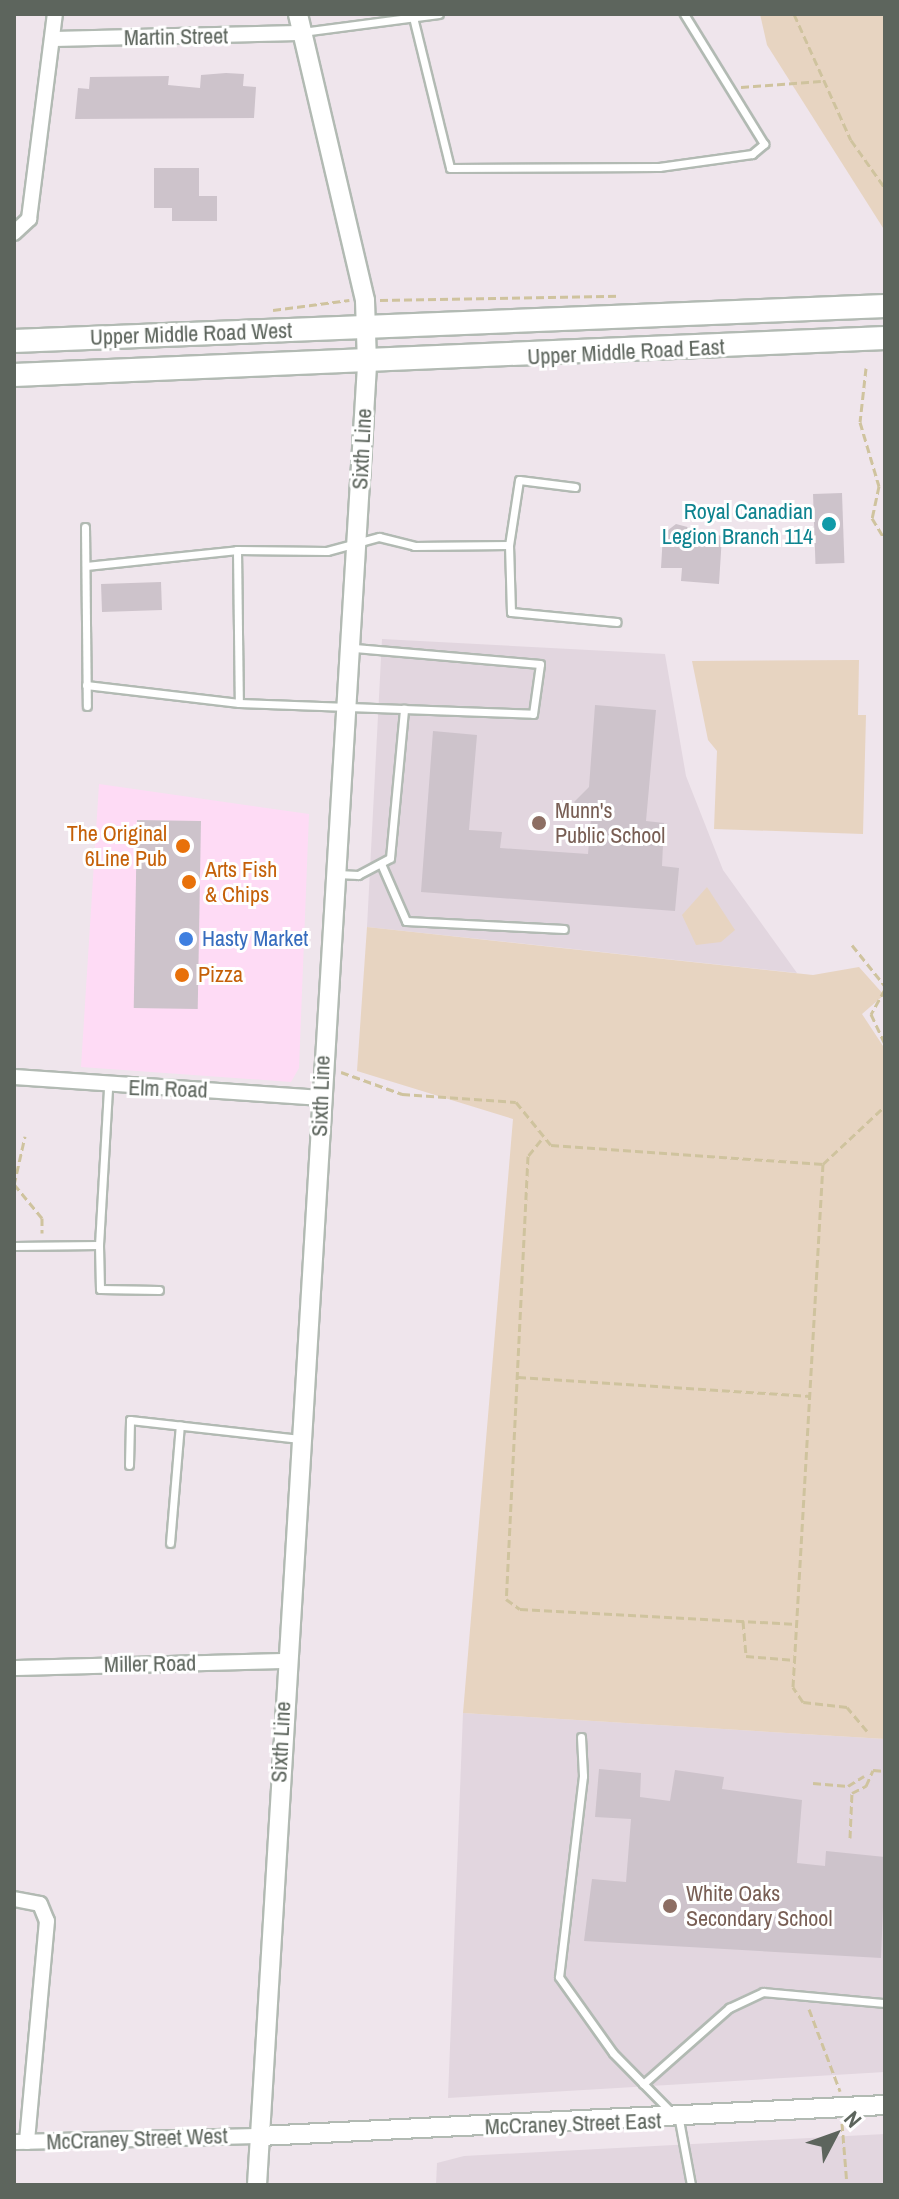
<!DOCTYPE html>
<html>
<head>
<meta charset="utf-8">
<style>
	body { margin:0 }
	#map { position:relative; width:899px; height:2199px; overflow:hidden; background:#efe5ec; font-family:"Archivo Narrow",sans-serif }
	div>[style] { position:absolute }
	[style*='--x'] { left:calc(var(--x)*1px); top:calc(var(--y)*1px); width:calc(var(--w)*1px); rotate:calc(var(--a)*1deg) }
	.commercial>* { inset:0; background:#fedbf5 }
	.education>* { inset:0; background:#e2d6df }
	.green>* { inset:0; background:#e7d4c1 }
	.building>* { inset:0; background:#cdc3cb; transform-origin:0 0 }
	.path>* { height:3px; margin-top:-1.5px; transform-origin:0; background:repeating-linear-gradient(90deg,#cfc39e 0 8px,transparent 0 12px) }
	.roads { filter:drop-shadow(2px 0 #b2bab3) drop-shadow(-2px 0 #b2bab3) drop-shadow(0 2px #b2bab3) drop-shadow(0 -2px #b2bab3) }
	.service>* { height:7px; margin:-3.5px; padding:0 3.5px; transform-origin:3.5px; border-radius:3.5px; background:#fff }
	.minor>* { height:14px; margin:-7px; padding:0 7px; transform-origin:7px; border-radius:7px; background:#fff }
	.tertiary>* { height:18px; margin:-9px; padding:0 9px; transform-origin:9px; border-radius:9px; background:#fff }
	.secondary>* { height:22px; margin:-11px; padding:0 11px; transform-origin:11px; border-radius:11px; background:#fff }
	.dots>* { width:22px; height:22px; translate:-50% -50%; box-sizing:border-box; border:4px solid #fff; border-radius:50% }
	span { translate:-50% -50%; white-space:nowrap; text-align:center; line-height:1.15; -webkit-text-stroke:6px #fff; paint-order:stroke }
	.street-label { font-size:22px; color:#5d655d }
	.culture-label { font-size:22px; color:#0d838f }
	.right { translate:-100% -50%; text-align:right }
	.education-label { font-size:22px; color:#785e54 }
	.left { translate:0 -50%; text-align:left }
	.food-label { font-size:22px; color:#c56008 }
	.shop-label { font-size:22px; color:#366cbe }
	.frame { position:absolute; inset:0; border:16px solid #5d655d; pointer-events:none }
	.north { position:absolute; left:795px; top:2095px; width:80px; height:80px; -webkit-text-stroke:6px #fff; paint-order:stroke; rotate:49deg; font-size:22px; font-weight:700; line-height:32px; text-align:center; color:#5d655d }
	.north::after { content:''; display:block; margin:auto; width:28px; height:36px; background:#5d655d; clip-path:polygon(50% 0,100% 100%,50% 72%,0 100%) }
</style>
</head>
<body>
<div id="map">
	<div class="commercial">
		<i style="clip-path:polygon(99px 784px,309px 814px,299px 1068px,291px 1082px,81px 1067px)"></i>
	</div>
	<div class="education">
		<i style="clip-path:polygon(382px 639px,665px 654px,686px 776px,723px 870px,797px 973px,367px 927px)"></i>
		<i style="clip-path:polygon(463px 1713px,885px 1739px,885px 2072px,448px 2098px)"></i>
		<i style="clip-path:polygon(885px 2134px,885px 2185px,436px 2185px,437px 2163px,464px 2156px)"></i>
	</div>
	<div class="green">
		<i style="clip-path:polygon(760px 14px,885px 14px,885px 231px,767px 45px)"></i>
		<i style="clip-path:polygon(859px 660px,858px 715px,866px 715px,863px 834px,714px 829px,717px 751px,708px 740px,692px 661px)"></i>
		<i style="clip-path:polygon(707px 887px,735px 930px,721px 942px,696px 945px,682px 915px)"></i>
		<i style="clip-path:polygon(367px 927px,813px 975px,859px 967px,884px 995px,862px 1014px,885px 1049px,885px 1739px,463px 1713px,513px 1119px,357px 1071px)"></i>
	</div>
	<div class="building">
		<i style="clip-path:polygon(226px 73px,244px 74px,243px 86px,256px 87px,254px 118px,75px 119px,78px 88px,89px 89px,90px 77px,169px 76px,168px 85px,200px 88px,201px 75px)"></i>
		<i style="clip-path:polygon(154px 168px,199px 168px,199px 196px,217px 196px,217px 221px,172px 221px,172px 208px,154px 208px)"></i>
		<i style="left:842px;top:493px;width:70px;height:29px;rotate:88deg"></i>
		<i style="clip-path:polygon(676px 524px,722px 536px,719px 584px,681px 581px,682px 568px,661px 568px,663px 534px)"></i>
		<i style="left:161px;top:582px;width:28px;height:60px;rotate:88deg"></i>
		<i style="clip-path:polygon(595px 705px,656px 710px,646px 821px,664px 823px,662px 866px,679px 868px,675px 911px,421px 892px,433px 731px,477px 735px,469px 830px,502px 832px,500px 848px,588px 854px,591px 818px,574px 802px,589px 787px)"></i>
		<i style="left:137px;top:820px;width:64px;height:188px;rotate:1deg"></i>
		<i style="clip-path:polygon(599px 1769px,641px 1773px,640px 1797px,670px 1801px,675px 1770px,724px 1777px,722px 1789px,802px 1800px,797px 1863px,825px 1866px,826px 1851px,885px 1857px,881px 1958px,584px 1941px,592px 1879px,626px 1882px,631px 1819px,595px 1817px)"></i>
	</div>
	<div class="path">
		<i style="--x:794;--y:14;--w:138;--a:65.7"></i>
		<i style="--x:851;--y:140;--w:59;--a:54.7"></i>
		<i style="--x:741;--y:87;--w:80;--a:-4.3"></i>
		<i style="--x:380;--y:300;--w:240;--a:-1"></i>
		<i style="--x:273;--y:310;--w:77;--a:-7.5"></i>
		<i style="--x:866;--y:368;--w:54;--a:96.3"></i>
		<i style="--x:860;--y:422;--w:67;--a:73.5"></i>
		<i style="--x:879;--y:486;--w:33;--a:102"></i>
		<i style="--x:872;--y:518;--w:26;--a:59"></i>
		<i style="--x:852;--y:945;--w:53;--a:51.2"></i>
		<i style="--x:885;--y:989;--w:29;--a:119"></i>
		<i style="--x:871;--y:1014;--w:33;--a:65"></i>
		<i style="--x:341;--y:1072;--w:65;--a:19.8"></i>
		<i style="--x:402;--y:1094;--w:114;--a:4"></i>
		<i style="--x:516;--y:1102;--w:55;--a:50.9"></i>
		<i style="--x:551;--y:1145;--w:273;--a:4"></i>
		<i style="--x:541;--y:1140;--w:21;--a:129"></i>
		<i style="--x:528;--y:1156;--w:444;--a:92.8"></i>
		<i style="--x:506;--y:1599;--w:17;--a:36"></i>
		<i style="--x:520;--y:1609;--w:277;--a:3.1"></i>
		<i style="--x:14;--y:1184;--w:44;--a:50.5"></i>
		<i style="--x:42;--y:1218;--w:15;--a:90"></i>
		<i style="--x:14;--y:1185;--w:50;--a:-77.3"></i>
		<i style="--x:518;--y:1377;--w:293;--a:3.7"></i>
		<i style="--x:743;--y:1621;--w:35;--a:85"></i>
		<i style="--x:746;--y:1656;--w:49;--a:4.7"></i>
		<i style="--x:867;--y:1731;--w:31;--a:-130"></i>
		<i style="--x:847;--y:1707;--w:44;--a:-173.5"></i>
		<i style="--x:803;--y:1702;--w:18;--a:-124"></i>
		<i style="--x:793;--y:1687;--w:524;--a:-86.72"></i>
		<i style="--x:823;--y:1164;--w:85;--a:-43.1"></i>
		<i style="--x:813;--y:1783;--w:35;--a:5"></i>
		<i style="--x:848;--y:1786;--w:19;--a:-32"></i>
		<i style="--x:850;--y:1838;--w:45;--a:-87.5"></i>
		<i style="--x:852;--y:1793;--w:16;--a:-27"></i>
		<i style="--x:866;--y:1786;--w:17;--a:-66"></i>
		<i style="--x:873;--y:1770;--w:12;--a:5"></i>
		<i style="--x:809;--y:2009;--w:88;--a:69.3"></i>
		<i style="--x:842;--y:2123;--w:62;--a:85.4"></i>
	</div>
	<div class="roads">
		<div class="service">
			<i style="--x:413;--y:17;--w:155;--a:76.2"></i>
			<i style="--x:450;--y:168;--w:209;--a:-0.3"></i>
			<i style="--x:659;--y:167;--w:94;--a:-8"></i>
			<i style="--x:752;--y:154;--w:16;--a:-40"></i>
			<i style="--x:764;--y:144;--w:153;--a:-121.6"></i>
			<i style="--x:302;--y:32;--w:138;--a:-7.5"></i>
			<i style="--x:575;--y:487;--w:56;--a:-172.9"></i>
			<i style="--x:519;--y:480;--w:66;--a:98.7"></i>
			<i style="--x:509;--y:545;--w:67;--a:88.3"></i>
			<i style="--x:511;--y:612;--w:106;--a:5.4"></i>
			<i style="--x:85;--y:527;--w:179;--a:89.4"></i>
			<i style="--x:237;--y:550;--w:153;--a:89.3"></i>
			<i style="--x:86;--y:566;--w:152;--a:-6"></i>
			<i style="--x:237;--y:550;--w:90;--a:0.6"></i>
			<i style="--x:327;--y:551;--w:54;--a:-15.1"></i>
			<i style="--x:379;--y:537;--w:36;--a:14"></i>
			<i style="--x:414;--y:546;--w:95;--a:-0.6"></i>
			<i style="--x:86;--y:685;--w:154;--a:6.7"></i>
			<i style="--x:239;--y:703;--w:294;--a:2.1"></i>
			<i style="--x:533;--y:714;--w:50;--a:-82"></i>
			<i style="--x:540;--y:664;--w:189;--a:-175.1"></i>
			<i style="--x:382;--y:866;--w:60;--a:66.4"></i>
			<i style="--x:406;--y:921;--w:158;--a:2.9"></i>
			<i style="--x:337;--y:874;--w:21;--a:3"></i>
			<i style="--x:358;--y:875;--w:36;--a:-28"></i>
			<i style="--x:390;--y:858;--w:150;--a:-84.6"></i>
			<i style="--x:99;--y:1245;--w:44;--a:88.7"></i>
			<i style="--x:100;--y:1289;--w:59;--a:1"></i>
			<i style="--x:14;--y:1246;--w:85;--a:-0.7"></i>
			<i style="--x:99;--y:1245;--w:158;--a:-86.7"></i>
			<i style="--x:129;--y:1465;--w:45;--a:-88.7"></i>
			<i style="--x:130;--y:1420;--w:171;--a:6.4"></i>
			<i style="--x:170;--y:1543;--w:118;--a:-85.2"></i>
			<i style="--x:581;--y:1737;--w:39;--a:87"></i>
			<i style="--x:583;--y:1776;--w:202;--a:96.8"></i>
			<i style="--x:559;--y:1977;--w:93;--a:54.6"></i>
			<i style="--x:613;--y:2053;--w:94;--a:45.4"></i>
			<i style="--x:679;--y:2120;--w:66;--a:79.5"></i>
			<i style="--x:643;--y:2084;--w:115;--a:-41.5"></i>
			<i style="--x:729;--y:2008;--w:38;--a:-25"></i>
			<i style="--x:763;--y:1992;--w:122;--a:5.2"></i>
		</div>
		<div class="minor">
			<i style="--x:54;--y:39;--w:244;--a:-1.4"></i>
			<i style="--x:14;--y:233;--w:21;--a:-43"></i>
			<i style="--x:29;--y:219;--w:207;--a:-82.8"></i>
			<i style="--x:14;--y:1077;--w:309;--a:3.9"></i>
			<i style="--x:14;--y:1668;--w:271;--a:-1.5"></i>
			<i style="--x:14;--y:1899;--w:26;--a:11"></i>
			<i style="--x:40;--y:1904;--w:18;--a:68"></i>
			<i style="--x:47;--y:1921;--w:222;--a:95.2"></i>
			<i style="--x:14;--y:2142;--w:246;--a:-1.4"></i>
		</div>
		<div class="tertiary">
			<i style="--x:260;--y:2136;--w:626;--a:-2.84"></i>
			<i style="--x:257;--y:2185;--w:1824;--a:-86.54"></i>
			<i style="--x:367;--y:364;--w:64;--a:-91.8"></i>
			<i style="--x:365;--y:300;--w:294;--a:-103.2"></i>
		</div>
		<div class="secondary">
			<i style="--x:14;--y:341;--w:872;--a:-2.3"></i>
			<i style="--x:14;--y:375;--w:872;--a:-2.43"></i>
		</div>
	</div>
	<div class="dots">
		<i style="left:829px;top:524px;background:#0f9aa8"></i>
		<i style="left:539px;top:823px;background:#8d6e63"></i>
		<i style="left:183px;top:846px;background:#e8710a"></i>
		<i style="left:189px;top:882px;background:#e8710a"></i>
		<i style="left:186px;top:939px;background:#3f7fe0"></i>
		<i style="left:182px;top:975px;background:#e8710a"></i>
		<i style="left:670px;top:1906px;background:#8d6e63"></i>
	</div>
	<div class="street-label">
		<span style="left:176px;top:37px;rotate:-1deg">Martin Street</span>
		<span style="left:191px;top:334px;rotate:-2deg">Upper Middle Road West</span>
		<span style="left:626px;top:352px;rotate:-3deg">Upper Middle Road East</span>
		<span style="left:362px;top:449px;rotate:-87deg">Sixth Line</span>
		<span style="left:168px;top:1089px;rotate:2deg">Elm Road</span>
		<span style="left:321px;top:1096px;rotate:-88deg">Sixth Line</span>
		<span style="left:150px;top:1664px;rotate:-1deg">Miller Road</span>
		<span style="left:281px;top:1742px;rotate:-87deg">Sixth Line</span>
		<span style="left:573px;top:2124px;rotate:-2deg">McCraney Street East</span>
		<span style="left:137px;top:2139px;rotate:-2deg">McCraney Street West</span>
	</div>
	<div class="culture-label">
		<span class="right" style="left:813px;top:524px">Royal Canadian<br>Legion Branch 114</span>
	</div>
	<div class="education-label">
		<span class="left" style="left:555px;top:823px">Munn's<br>Public School</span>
		<span class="left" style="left:686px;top:1906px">White Oaks<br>Secondary School</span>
	</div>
	<div class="food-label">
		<span class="right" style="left:167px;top:846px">The Original<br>6Line Pub</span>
		<span class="left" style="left:205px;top:882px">Arts Fish<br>&amp; Chips</span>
		<span class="left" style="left:198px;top:975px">Pizza</span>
	</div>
	<div class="shop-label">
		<span class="left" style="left:202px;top:939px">Hasty Market</span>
	</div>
	<div class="frame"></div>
	<div class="north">N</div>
</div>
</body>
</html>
